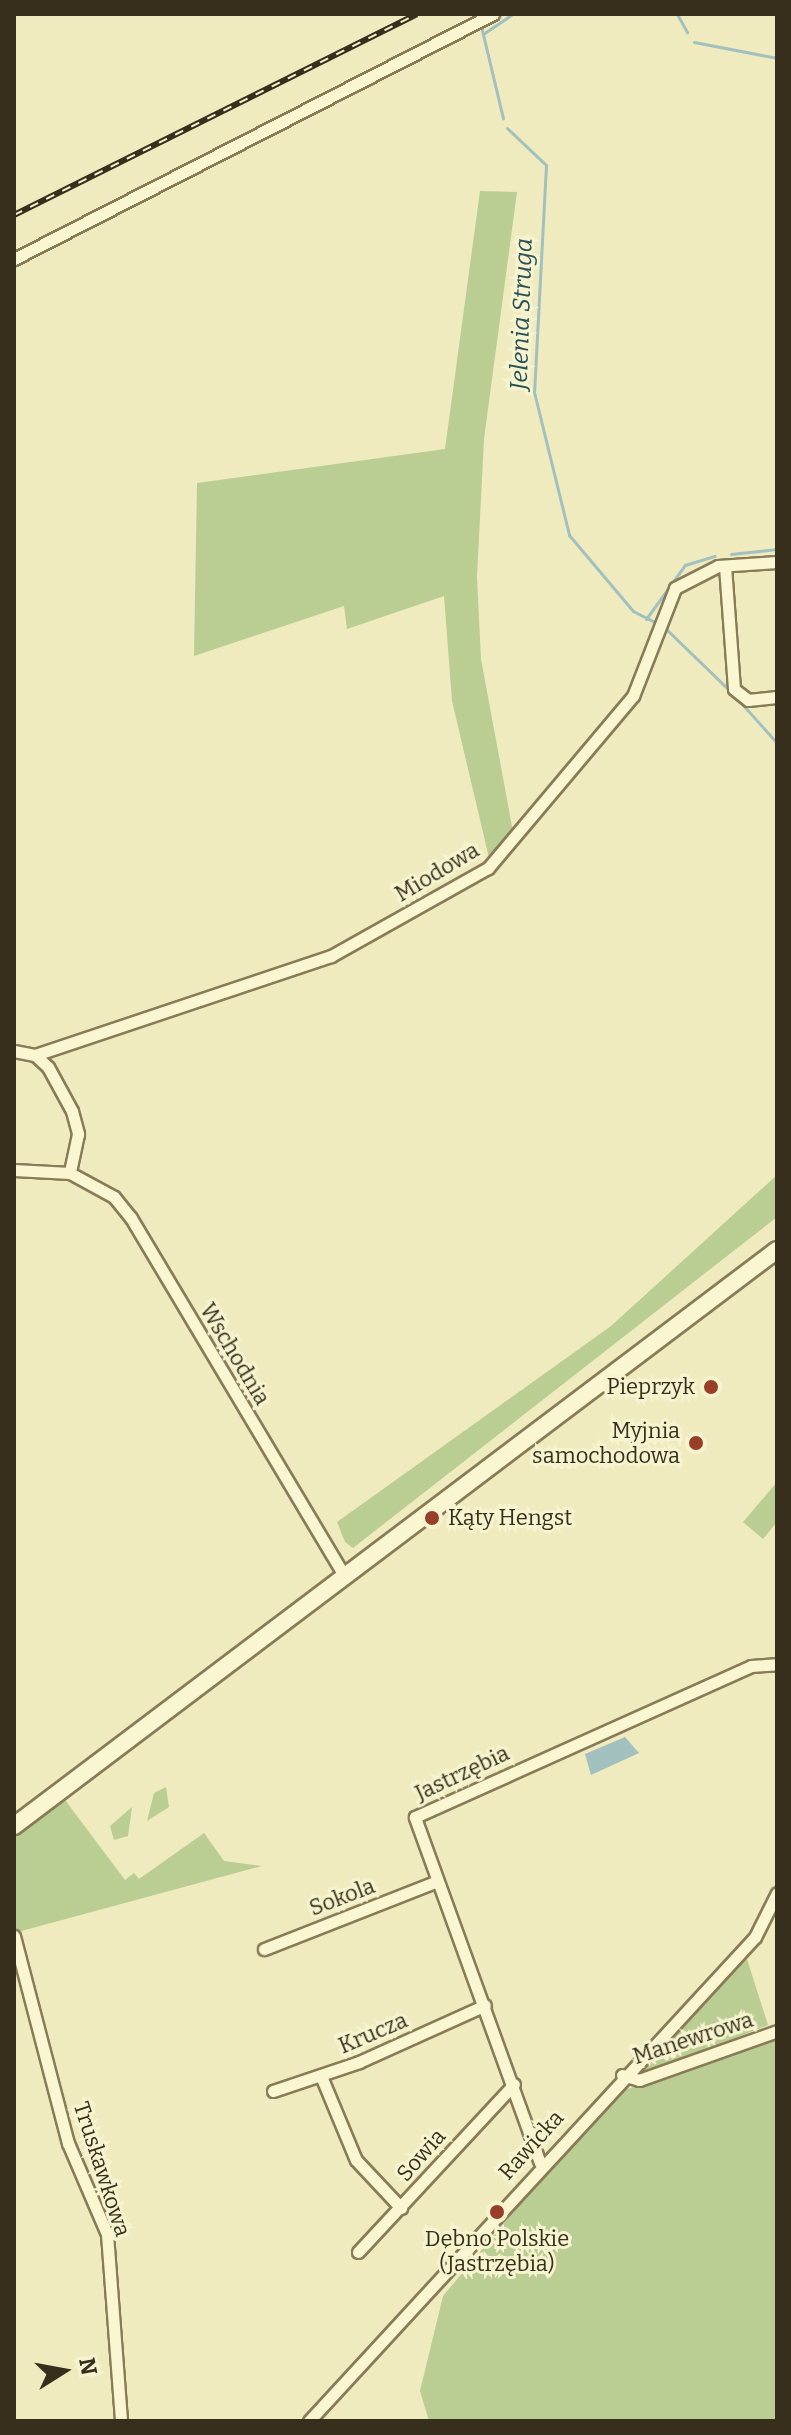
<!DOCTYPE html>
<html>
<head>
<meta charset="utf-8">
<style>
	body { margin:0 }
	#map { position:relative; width:791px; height:2435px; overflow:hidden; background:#efebbf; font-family:Bitter,serif }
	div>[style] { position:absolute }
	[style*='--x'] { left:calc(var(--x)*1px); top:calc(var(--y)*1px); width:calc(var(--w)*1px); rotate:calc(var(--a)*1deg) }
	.green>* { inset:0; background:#bacd93 }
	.water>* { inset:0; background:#a2c0be }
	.stream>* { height:3px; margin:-1.5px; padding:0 1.5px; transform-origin:1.5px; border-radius:1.5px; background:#a2c0be }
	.roads { filter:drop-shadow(2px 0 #887b57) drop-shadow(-2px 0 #887b57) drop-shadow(0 2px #887b57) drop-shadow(0 -2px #887b57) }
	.street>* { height:11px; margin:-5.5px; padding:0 5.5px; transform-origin:5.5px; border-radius:5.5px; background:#faf6d2 }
	.secondary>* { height:16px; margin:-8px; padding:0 8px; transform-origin:8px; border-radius:8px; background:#faf6d2 }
	.rail>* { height:6px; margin-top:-3px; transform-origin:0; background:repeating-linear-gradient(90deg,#f6f3cf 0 9px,#372f1c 0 18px); box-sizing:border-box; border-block:2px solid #372f1c }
	.dots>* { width:22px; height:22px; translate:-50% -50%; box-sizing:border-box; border:4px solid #f6f3cf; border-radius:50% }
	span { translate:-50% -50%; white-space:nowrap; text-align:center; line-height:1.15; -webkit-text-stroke:6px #f6f3cf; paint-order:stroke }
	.street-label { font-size:22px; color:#372f1c }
	.poi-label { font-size:22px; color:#372f1c }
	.right { translate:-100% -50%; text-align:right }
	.left { translate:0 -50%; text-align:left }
	.water-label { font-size:24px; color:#2b5157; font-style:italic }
	.frame { position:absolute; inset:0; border:16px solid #372f1c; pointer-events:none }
	.north { position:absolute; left:24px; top:2331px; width:80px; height:80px; -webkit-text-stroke:6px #f6f3cf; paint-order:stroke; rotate:79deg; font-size:22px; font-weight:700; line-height:32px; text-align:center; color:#372f1c }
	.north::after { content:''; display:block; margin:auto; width:28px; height:36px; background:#372f1c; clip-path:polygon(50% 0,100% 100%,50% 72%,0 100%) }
</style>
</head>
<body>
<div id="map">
	<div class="green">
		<i style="clip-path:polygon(480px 191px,517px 192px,484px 439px,477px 577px,481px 659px,514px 837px,490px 862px,452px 701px,444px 596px,347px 629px,344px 606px,194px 656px,197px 483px,445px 449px)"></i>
		<i style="clip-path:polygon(777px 1175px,777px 1217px,353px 1548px,345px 1542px,337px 1522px,611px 1326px)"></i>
		<i style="clip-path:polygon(777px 1482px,777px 1522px,763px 1539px,743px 1522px)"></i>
		<i style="clip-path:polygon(166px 1787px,169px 1807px,147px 1821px,154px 1793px)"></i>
		<i style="clip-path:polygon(65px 1800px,125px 1880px,134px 1873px,139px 1879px,204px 1833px,224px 1861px,262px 1866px,14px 1933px,14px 1831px)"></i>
		<i style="clip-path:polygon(132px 1807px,128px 1836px,114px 1840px,110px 1826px)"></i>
		<i style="clip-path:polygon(747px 1959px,768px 2025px,642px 2075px,636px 2069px)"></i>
		<i style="clip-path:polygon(777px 2040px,777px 2421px,429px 2421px,420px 2391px,443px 2296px,612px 2094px)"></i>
	</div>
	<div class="water">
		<i style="clip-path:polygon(625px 1737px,639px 1753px,591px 1775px,585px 1754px)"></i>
	</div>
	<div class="stream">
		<i style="--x:677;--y:14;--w:21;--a:61"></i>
		<i style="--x:481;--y:26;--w:95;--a:76.6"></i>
		<i style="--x:483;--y:34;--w:36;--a:-34"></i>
		<i style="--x:694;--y:42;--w:85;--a:10.9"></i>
		<i style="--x:507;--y:128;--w:54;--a:43.5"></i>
		<i style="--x:546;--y:165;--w:227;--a:93"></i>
		<i style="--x:534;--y:392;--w:147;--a:76.2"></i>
		<i style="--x:569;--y:535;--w:99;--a:49.9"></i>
		<i style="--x:633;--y:611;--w:25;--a:27"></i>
		<i style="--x:731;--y:554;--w:46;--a:-6.2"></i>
		<i style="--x:646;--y:619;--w:67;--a:-54.2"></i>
		<i style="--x:685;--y:565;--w:31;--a:-17"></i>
		<i style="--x:665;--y:628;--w:89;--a:44.1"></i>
		<i style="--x:734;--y:695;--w:64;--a:48.1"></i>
	</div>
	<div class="roads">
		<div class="street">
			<i style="--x:14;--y:259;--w:538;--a:-27.09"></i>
			<i style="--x:725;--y:566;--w:123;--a:85.8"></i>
			<i style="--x:734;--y:689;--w:18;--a:38"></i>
			<i style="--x:748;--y:700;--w:29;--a:-6"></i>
			<i style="--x:14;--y:1051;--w:21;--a:11"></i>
			<i style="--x:35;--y:1055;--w:18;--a:43"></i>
			<i style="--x:48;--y:1067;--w:50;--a:61.4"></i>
			<i style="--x:72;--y:1111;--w:24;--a:75"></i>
			<i style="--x:78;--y:1134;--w:40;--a:102"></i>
			<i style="--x:35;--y:1055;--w:312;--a:-18.5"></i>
			<i style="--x:331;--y:956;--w:180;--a:-29.3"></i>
			<i style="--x:488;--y:868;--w:225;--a:-49.9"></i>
			<i style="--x:633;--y:696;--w:116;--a:-68.7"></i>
			<i style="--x:675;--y:588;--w:48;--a:-27.1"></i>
			<i style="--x:718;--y:566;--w:59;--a:-3.9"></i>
			<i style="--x:14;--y:1170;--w:56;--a:3.1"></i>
			<i style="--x:70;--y:1173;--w:50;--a:28.6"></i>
			<i style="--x:114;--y:1197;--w:27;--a:51"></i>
			<i style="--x:131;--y:1218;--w:417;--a:59.2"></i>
			<i style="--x:14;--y:1936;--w:214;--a:75.4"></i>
			<i style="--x:68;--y:2143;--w:99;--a:66.8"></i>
			<i style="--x:107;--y:2234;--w:188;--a:85.7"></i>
			<i style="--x:264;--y:1949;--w:184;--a:-21.4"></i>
			<i style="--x:622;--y:2075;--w:18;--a:16"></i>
			<i style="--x:639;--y:2080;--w:146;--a:-19.5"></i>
			<i style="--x:321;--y:2076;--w:91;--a:67.4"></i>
			<i style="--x:356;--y:2160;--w:66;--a:46.8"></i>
			<i style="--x:273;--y:2091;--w:91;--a:-18.6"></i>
			<i style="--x:359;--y:2062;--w:138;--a:-24.3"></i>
			<i style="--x:540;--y:2163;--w:368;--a:-109.9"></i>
			<i style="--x:415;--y:1817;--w:368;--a:-24.2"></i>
			<i style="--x:751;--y:1666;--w:26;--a:-4"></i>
			<i style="--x:358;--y:2252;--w:229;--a:-47.1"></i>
			<i style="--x:309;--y:2421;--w:658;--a:-47.34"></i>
			<i style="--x:755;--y:1937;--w:49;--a:-63.4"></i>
		</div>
		<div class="secondary">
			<i style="--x:14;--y:1826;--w:956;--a:-37.05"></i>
		</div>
	</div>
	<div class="rail">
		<i style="--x:14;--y:215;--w:450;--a:-26.5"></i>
	</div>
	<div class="dots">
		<i style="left:711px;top:1387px;background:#983d26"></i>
		<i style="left:696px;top:1443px;background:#983d26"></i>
		<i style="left:432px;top:1518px;background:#983d26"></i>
		<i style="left:497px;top:2212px;background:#983d26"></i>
	</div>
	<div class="street-label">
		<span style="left:437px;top:872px;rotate:-31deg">Miodowa</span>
		<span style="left:235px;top:1354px;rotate:59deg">Wschodnia</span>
		<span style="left:462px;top:1773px;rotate:-25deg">Jastrzębia</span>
		<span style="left:342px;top:1897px;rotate:-21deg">Sokola</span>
		<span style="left:373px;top:2033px;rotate:-23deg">Krucza</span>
		<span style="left:693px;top:2038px;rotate:-18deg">Manewrowa</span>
		<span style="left:531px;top:2145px;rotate:-48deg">Rawicka</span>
		<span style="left:421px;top:2155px;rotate:-49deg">Sowia</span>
		<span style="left:102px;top:2169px;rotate:72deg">Truskawkowa</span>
	</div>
	<div class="poi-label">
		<span class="right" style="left:695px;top:1387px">Pieprzyk</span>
		<span class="right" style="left:680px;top:1443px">Myjnia<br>samochodowa</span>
		<span class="left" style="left:448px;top:1518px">Kąty Hengst</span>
		<span style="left:497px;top:2251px">Dębno Polskie<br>(Jastrzębia)</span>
	</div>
	<div class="water-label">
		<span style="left:522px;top:314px;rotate:-88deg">Jelenia Struga</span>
	</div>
	<div class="frame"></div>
	<div class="north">N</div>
</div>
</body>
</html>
